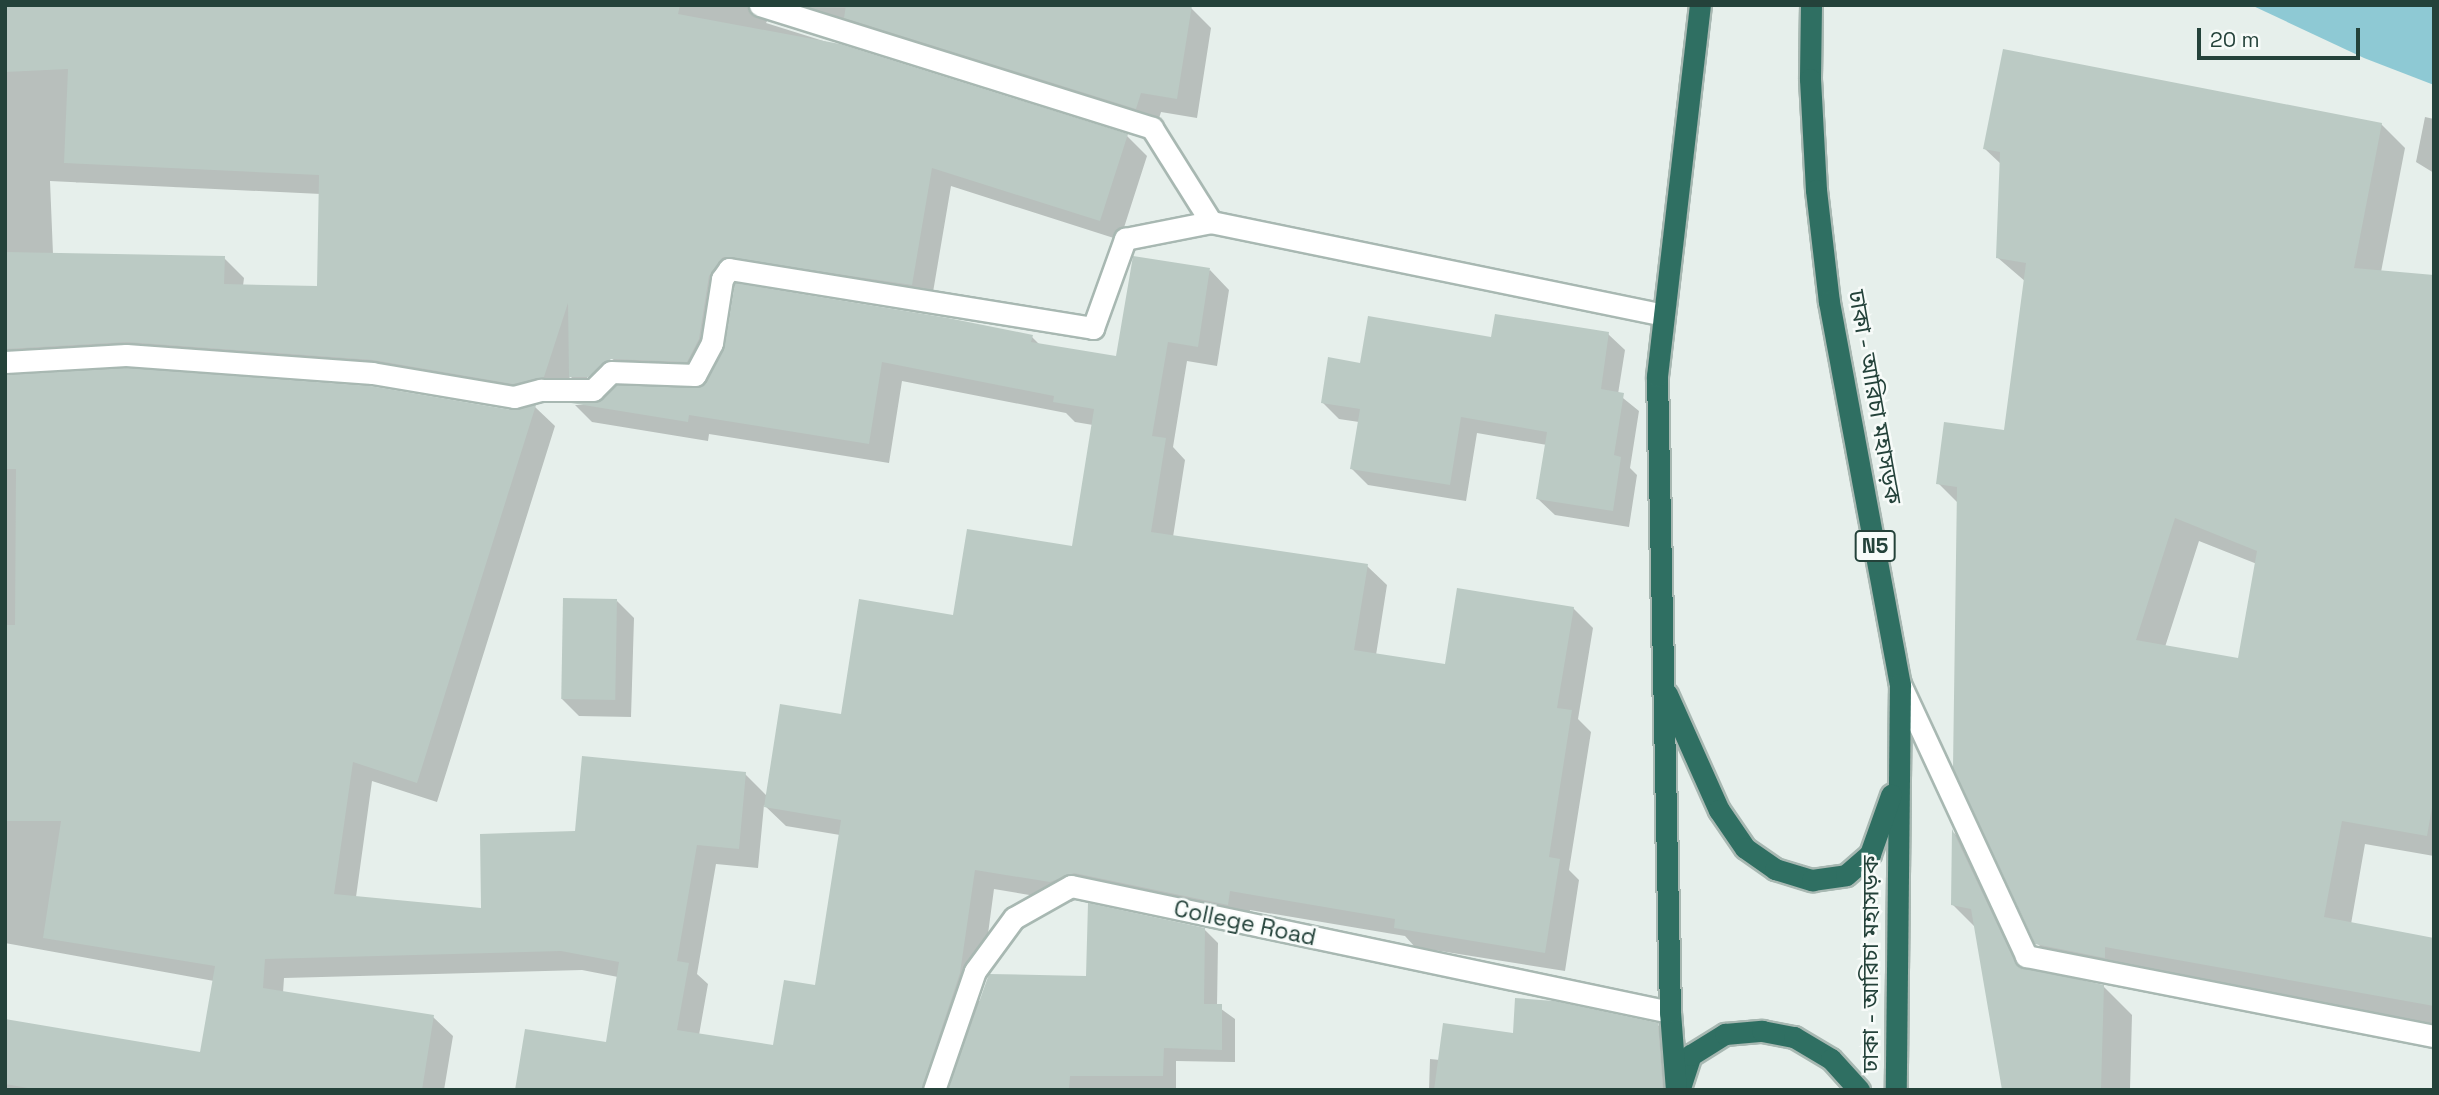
<!DOCTYPE html>
<html>
<head>
<meta charset="utf-8">
<style>
	body { margin:0 }
	#map { position:relative; width:2439px; height:1095px; overflow:hidden; background:#e6efeb; font-family:"Space Grotesk","Noto Sans Bengali",sans-serif }
	div>[style] { position:absolute }
	[style*='--x'] { left:calc(var(--x)*1px); top:calc(var(--y)*1px); width:calc(var(--w)*1px); rotate:calc(var(--a)*1deg) }
	.water>* { inset:0; background:#8ec9d4 }
	.shadow>* { inset:0; background:#0003 }
	.building>* { inset:0; background:#bbcac4; transform-origin:0 0 }
	.roads { filter:drop-shadow(2px 0 #a8b8b2) drop-shadow(-2px 0 #a8b8b2) drop-shadow(0 2px #a8b8b2) drop-shadow(0 -2px #a8b8b2) }
	.minor>* { height:21px; margin:-10.5px; padding:0 10.5px; transform-origin:10.5px; border-radius:10.5px; background:#fff }
	.highway>* { height:21px; margin:-10.5px; padding:0 10.5px; transform-origin:10.5px; border-radius:10.5px; background:#2f6f62 }
	span { translate:-50% -50%; white-space:nowrap; text-align:center; line-height:1.15; -webkit-text-stroke:5px #f7fbf9; paint-order:stroke }
	.shield-label span { padding:2px 5px; background:#f7fbf9; border:2px solid; border-radius:5px; -webkit-text-stroke-width:0 }
	.shield-label { font-size:21px; color:#24423a; font-weight:700 }
	.street-label { font-size:23px; color:#24423a }
	.frame { position:absolute; inset:0; border:7px solid #24423a; pointer-events:none }
	.scale { position:absolute; left:2197px; top:28px; width:163px; height:32px; box-sizing:border-box; border:4px solid #24423a; border-top:0; padding-left:9px; font-size:21px; line-height:24px; white-space:nowrap; color:#24423a; -webkit-text-stroke:5px #f7fbf9; paint-order:stroke }
</style>
</head>
<body>
<div id="map">
	<div class="water">
		<i style="clip-path:polygon(2251px 5px,2434px 5px,2434px 85px,2364px 58px)"></i>
	</div>
	<div class="shadow">
		<i style="clip-path:polygon(evenodd,5px 5px,1191px 8px,1211px 28px,1197px 118px,1161px 112px,1156px 128px,771px 14px,766px 23px,1127px 136px,1147px 156px,1120px 240px,951px 186px,931px 304px,745px 276px,737px 285px,1032px 337px,1041px 346px,1117px 358px,1210px 270px,1229px 290px,1217px 366px,1187px 361px,1173px 447px,1185px 460px,1173px 537px,1367px 566px,1387px 585px,1376px 655px,1446px 666px,1573px 608px,1593px 628px,1578px 719px,1591px 732px,1569px 870px,1579px 880px,1565px 971px,1415px 947px,1405px 936px,1250px 910px,1248px 923px,1094px 892px,1071px 902px,994px 889px,979px 1001px,1088px 977px,1204px 929px,1218px 943px,1217px 1006px,1235px 1019px,1235px 1062px,1176px 1061px,1176px 1089px,958px 1090px,949px 1081px,946px 1090px,517px 1090px,607px 1044px,618px 977px,582px 970px,284px 978px,283px 993px,433px 1017px,453px 1036px,444px 1090px,5px 1090px,5px 1021px,202px 1054px,214px 981px,5px 943px,5px 5px,50px 181px,321px 194px,319px 288px,243px 286px,244px 278px,224px 258px,53px 254px,50px 181px,5px 5px,736px 286px,727px 346px,718px 360px,728px 297px,736px 286px,5px 5px,617px 352px,619px 355px,587px 379px,587px 375px,617px 352px,5px 5px,148px 361px,394px 379px,534px 403px,564px 396px,570px 376px,590px 396px,606px 396px,595px 405px,575px 405px,592px 422px,708px 441px,709px 434px,889px 463px,902px 381px,1066px 413px,1075px 422px,1093px 425px,1074px 548px,955px 617px,842px 716px,767px 796px,745px 774px,576px 833px,483px 910px,356px 897px,372px 781px,437px 802px,555px 426px,535px 407px,512px 412px,11px 377px,24px 368px,148px 361px,5px 5px,631px 378px,707px 381px,703px 388px,619px 387px,631px 378px,5px 5px,764px 805px,786px 826px,840px 835px,816px 987px,775px 1047px,699px 1035px,708px 984px,697px 974px,716px 864px,758px 868px,764px 805px)"></i>
		<i style="clip-path:polygon(2425px 117px,2434px 119px,2434px 173px,2416px 162px)"></i>
		<i style="clip-path:polygon(evenodd,2381px 124px,2405px 148px,2381px 272px,2434px 276px,2434px 856px,2365px 844px,2351px 924px,2434px 940px,2434px 1024px,2128px 970px,2061px 968px,2037px 943px,1959px 504px,1938px 483px,2006px 432px,2026px 282px,1998px 258px,2002px 165px,1985px 149px,2381px 124px,2199px 541px,2257px 564px,2240px 660px,2165px 647px,2199px 541px)"></i>
		<i style="clip-path:polygon(1608px 334px,1625px 350px,1618px 394px,1639px 411px,1630px 468px,1637px 475px,1629px 527px,1555px 515px,1538px 499px,1547px 445px,1477px 433px,1466px 501px,1368px 485px,1352px 469px,1359px 422px,1339px 419px,1322px 402px,1361px 365px,1493px 339px)"></i>
		<i style="clip-path:polygon(617px 601px,634px 618px,631px 717px,579px 716px,562px 699px)"></i>
		<i style="clip-path:polygon(1954px 833px,1981px 859px,2034px 971px,2103px 986px,2132px 1015px,2130px 1090px,2004px 1090px,1976px 928px,1953px 905px)"></i>
		<i style="clip-path:polygon(1657px 1024px,1678px 1046px,1683px 1090px,1429px 1090px,1430px 1059px,1440px 1060px,1515px 1035px)"></i>
	</div>
	<div class="building">
		<i style="clip-path:polygon(5px 5px,680px 5px,678px 14px,840px 44px,1128px 134px,1100px 221px,932px 168px,912px 285px,723px 257px,709px 276px,699px 339px,687px 362px,611px 359px,588px 377px,569px 377px,568px 303px,544px 377px,513px 384px,373px 360px,127px 342px,5px 349px,5px 252px,225px 256px,224px 284px,317px 286px,319px 175px,64px 163px,68px 69px,5px 72px)"></i>
		<i style="clip-path:polygon(846px 5px,1192px 5px,1177px 99px,1141px 93px,1136px 109px,844px 18px)"></i>
		<i style="clip-path:polygon(evenodd,2003px 49px,2382px 123px,2354px 268px,2434px 275px,2434px 796px,2427px 836px,2342px 821px,2324px 917px,2434px 938px,2434px 1006px,2105px 947px,2105px 958px,2035px 944px,1953px 768px,1957px 487px,1936px 484px,1944px 422px,2004px 430px,2026px 263px,1996px 258px,2000px 152px,1983px 149px,2003px 49px,2175px 518px,2257px 551px,2238px 658px,2136px 640px,2175px 518px)"></i>
		<i style="clip-path:polygon(1133px 256px,1210px 268px,1198px 347px,1168px 342px,1152px 436px,1166px 438px,1151px 532px,1368px 564px,1354px 650px,1445px 664px,1457px 588px,1574px 607px,1557px 708px,1572px 710px,1549px 857px,1560px 859px,1545px 953px,1394px 928px,1395px 919px,1230px 891px,1228px 905px,1074px 873px,1050px 882px,975px 870px,960px 973px,921px 1090px,515px 1090px,525px 1029px,606px 1042px,619px 962px,561px 951px,265px 959px,263px 988px,434px 1015px,422px 1090px,39px 1090px,5px 1084px,5px 1019px,200px 1052px,215px 966px,43px 938px,61px 821px,5px 821px,5px 625px,15px 625px,16px 469px,5px 469px,5px 375px,126px 368px,370px 386px,512px 410px,536px 405px,417px 783px,353px 762px,334px 894px,481px 908px,480px 834px,575px 831px,582px 756px,746px 772px,739px 849px,697px 845px,677px 961px,689px 963px,677px 1030px,773px 1045px,784px 980px,815px 985px,841px 820px,764px 807px,780px 704px,841px 714px,859px 599px,953px 615px,967px 529px,1072px 546px,1094px 409px,1053px 402px,1054px 396px,882px 362px,869px 444px,689px 415px,688px 422px,571px 403px,594px 403px,616px 385px,702px 386px,725px 345px,735px 283px,948px 318px,1033px 335px,1031px 342px,1116px 356px)"></i>
		<i style="clip-path:polygon(1495px 314px,1609px 332px,1601px 389px,1624px 393px,1614px 455px,1621px 457px,1613px 511px,1536px 499px,1547px 432px,1461px 417px,1450px 485px,1350px 469px,1360px 409px,1321px 403px,1328px 357px,1360px 363px,1368px 316px,1491px 337px)"></i>
		<i style="left:563px;top:598px;width:54px;height:101px;rotate:1deg"></i>
		<i style="clip-path:polygon(1952px 829px,2017px 966px,2104px 985px,2101px 1090px,2002px 1090px,1971px 909px,1951px 905px)"></i>
		<i style="clip-path:polygon(1088px 903px,1205px 928px,1204px 1004px,1222px 1004px,1222px 1050px,1164px 1048px,1163px 1076px,1070px 1076px,1069px 1090px,948px 1090px,989px 974px,1086px 976px)"></i>
		<i style="clip-path:polygon(1515px 998px,1554px 1001px,1658px 1023px,1663px 1090px,1434px 1090px,1443px 1023px,1513px 1033px)"></i>
	</div>
	<div class="roads">
		<div class="minor">
			<i style="--x:760;--y:5;--w:411;--a:17.4"></i>
			<i style="--x:1152;--y:128;--w:111;--a:57.9"></i>
			<i style="--x:1211;--y:222;--w:462;--a:11.6"></i>
			<i style="--x:5;--y:362;--w:121;--a:-3.3"></i>
			<i style="--x:126;--y:355;--w:247;--a:4.2"></i>
			<i style="--x:372;--y:373;--w:144;--a:9.6"></i>
			<i style="--x:514;--y:397;--w:28;--a:-15"></i>
			<i style="--x:541;--y:390;--w:52;--a:0"></i>
			<i style="--x:593;--y:390;--w:25;--a:-45"></i>
			<i style="--x:611;--y:372;--w:84;--a:2"></i>
			<i style="--x:695;--y:375;--w:36;--a:-62"></i>
			<i style="--x:712;--y:343;--w:65;--a:-81.1"></i>
			<i style="--x:722;--y:279;--w:12;--a:-55"></i>
			<i style="--x:729;--y:269;--w:369;--a:9.2"></i>
			<i style="--x:1093;--y:328;--w:95;--a:-70.2"></i>
			<i style="--x:1125;--y:239;--w:88;--a:-11.2"></i>
			<i style="--x:1900;--y:684;--w:300;--a:65.1"></i>
			<i style="--x:2026;--y:956;--w:416;--a:11.1"></i>
			<i style="--x:934;--y:1090;--w:126;--a:-71"></i>
			<i style="--x:975;--y:971;--w:66;--a:-53.7"></i>
			<i style="--x:1014;--y:918;--w:65;--a:-29.3"></i>
			<i style="--x:1071;--y:886;--w:612;--a:11.88"></i>
		</div>
		<div class="highway">
			<i style="--x:1811;--y:5;--w:74;--a:90.8"></i>
			<i style="--x:1810;--y:79;--w:111;--a:86.9"></i>
			<i style="--x:1816;--y:190;--w:113;--a:83.4"></i>
			<i style="--x:1829;--y:302;--w:389;--a:79.5"></i>
			<i style="--x:1900;--y:684;--w:406;--a:90.6"></i>
			<i style="--x:1667;--y:694;--w:127;--a:65.9"></i>
			<i style="--x:1719;--y:810;--w:46;--a:55.6"></i>
			<i style="--x:1745;--y:848;--w:37;--a:35"></i>
			<i style="--x:1775;--y:869;--w:39;--a:17"></i>
			<i style="--x:1812;--y:880;--w:34;--a:-8"></i>
			<i style="--x:1846;--y:875;--w:32;--a:-41"></i>
			<i style="--x:1870;--y:854;--w:63;--a:-70.4"></i>
			<i style="--x:1680;--y:1088;--w:35;--a:-72"></i>
			<i style="--x:1691;--y:1055;--w:40;--a:-32"></i>
			<i style="--x:1725;--y:1034;--w:37;--a:-5"></i>
			<i style="--x:1762;--y:1031;--w:33;--a:11"></i>
			<i style="--x:1794;--y:1037;--w:43;--a:30.7"></i>
			<i style="--x:1831;--y:1059;--w:42;--a:47.9"></i>
			<i style="--x:1676;--y:1090;--w:78;--a:-94.4"></i>
			<i style="--x:1670;--y:1012;--w:636;--a:-91.17"></i>
			<i style="--x:1657;--y:376;--w:373;--a:-83.4"></i>
		</div>
	</div>
	<div class="shield-label">
		<span style="left:1875px;top:546px">N5</span>
	</div>
	<div class="street-label">
		<span style="left:1875px;top:397px;rotate:80deg">ঢাকা - আরিচা মহাসড়ক</span>
		<span style="left:1245px;top:923px;rotate:12deg">College Road</span>
		<span style="left:1870px;top:964px;rotate:-90deg">ঢাকা - আরিচা মহাসড়ক</span>
	</div>
	<div class="frame"></div>
	<div class="scale">20 m</div>
</div>
</body>
</html>
